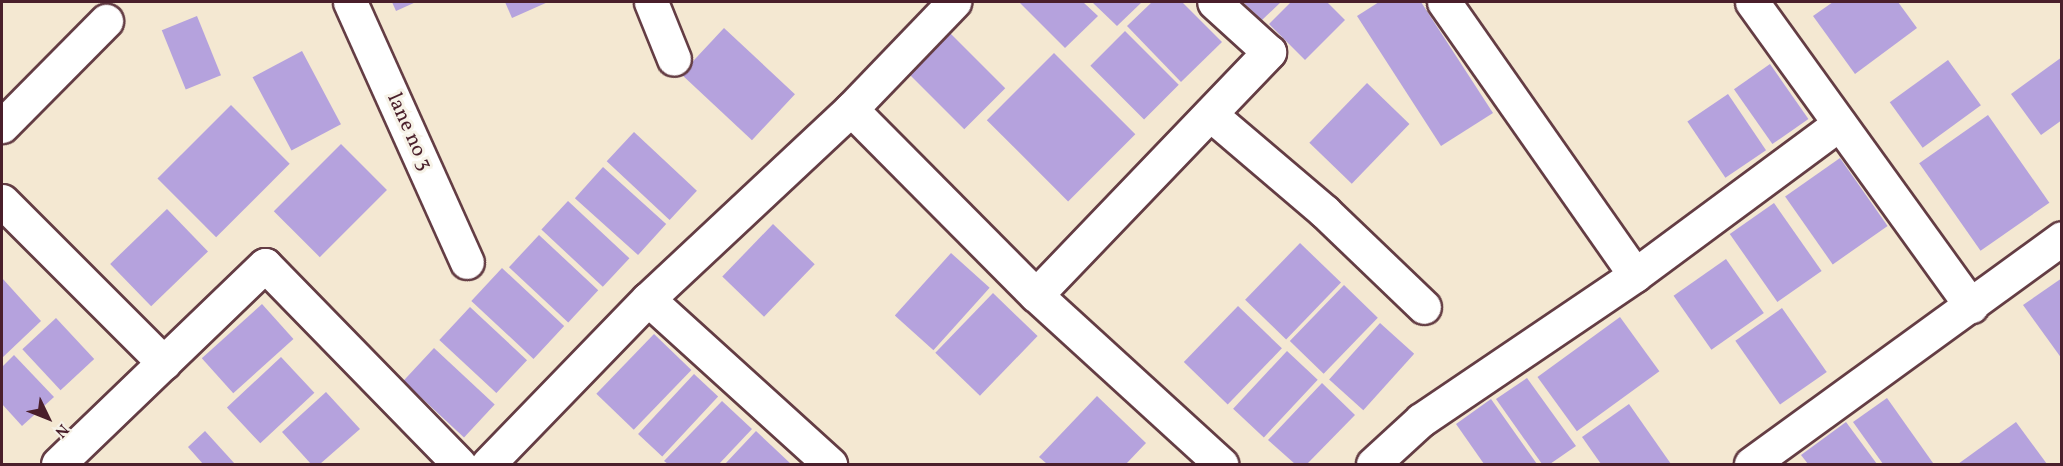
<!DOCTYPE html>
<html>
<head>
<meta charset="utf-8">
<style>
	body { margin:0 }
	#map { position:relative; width:2063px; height:466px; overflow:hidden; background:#f4e8d2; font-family:Vollkorn,serif }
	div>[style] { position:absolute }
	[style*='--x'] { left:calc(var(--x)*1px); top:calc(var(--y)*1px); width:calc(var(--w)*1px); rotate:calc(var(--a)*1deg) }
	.building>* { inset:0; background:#b5a2dd; transform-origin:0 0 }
	.roads { filter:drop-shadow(2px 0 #643d44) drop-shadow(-2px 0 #643d44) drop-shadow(0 2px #643d44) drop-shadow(0 -2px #643d44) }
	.minor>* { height:33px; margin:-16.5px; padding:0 16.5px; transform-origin:16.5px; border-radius:16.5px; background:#fff }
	span { translate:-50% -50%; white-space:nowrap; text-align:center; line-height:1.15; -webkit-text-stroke:6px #f7f3e8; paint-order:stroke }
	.street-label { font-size:21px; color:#4a1f2b }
	.frame { position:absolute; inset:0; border:3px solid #4a1f2b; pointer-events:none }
	.north { position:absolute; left:18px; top:388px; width:60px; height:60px; -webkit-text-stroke:4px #f7f3e8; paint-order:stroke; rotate:133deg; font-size:16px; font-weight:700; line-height:24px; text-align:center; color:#4a1f2b }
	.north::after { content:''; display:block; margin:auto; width:21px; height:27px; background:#4a1f2b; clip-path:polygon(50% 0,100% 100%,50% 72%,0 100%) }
</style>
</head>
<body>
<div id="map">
	<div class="building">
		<i style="clip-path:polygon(392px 2px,416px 2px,396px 11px)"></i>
		<i style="clip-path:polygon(505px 2px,548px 2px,512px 18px)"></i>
		<i style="clip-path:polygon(1019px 2px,1083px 2px,1098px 16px,1065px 48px)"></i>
		<i style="clip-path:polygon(1092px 2px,1142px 2px,1117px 26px)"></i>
		<i style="clip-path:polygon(1152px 2px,1182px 2px,1222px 42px,1181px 82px,1127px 26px)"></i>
		<i style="clip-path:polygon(1243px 2px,1281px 2px,1262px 20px)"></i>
		<i style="clip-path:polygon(1291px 2px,1327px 2px,1345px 20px,1305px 60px,1269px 24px)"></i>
		<i style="clip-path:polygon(1379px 2px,1421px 2px,1493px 113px,1441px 146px,1357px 16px)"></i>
		<i style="clip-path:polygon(1833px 2px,1898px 2px,1917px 28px,1855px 74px,1813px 16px)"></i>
		<i style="left:197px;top:16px;width:64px;height:38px;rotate:68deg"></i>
		<i style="left:724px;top:28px;width:97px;height:63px;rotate:43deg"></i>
		<i style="left:948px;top:31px;width:81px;height:58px;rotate:45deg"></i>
		<i style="left:1125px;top:31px;width:76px;height:49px;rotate:45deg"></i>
		<i style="left:302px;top:51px;width:83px;height:56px;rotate:62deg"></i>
		<i style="left:1054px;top:53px;width:115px;height:95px;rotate:45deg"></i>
		<i style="clip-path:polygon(2062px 57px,2062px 120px,2041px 135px,2011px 94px)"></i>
		<i style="left:1948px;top:60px;width:56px;height:72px;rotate:54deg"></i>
		<i style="left:1770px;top:64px;width:67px;height:44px;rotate:55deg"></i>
		<i style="left:1367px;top:83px;width:59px;height:83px;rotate:44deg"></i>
		<i style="left:1728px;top:94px;width:68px;height:49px;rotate:56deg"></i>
		<i style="left:231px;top:105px;width:83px;height:104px;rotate:45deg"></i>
		<i style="left:1988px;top:115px;width:107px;height:84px;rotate:55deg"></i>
		<i style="left:634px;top:132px;width:86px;height:40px;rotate:43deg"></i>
		<i style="left:341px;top:144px;width:65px;height:95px;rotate:45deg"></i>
		<i style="left:1840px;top:158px;width:83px;height:67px;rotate:55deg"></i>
		<i style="left:603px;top:167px;width:85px;height:42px;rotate:42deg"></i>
		<i style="left:568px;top:201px;width:84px;height:39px;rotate:43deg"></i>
		<i style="left:1774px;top:203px;width:83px;height:54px;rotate:55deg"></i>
		<i style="left:167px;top:209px;width:59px;height:79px;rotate:46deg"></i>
		<i style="left:773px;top:224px;width:58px;height:73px;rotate:44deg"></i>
		<i style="left:539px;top:235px;width:81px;height:44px;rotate:43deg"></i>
		<i style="left:1300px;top:243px;width:57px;height:79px;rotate:44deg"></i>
		<i style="left:951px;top:253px;width:52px;height:84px;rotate:42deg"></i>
		<i style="left:1726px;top:259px;width:66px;height:64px;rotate:55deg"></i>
		<i style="left:502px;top:268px;width:85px;height:45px;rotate:43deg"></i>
		<i style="clip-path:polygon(2px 278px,41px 321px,2px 358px)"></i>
		<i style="clip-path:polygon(2062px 278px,2062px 359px,2023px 305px)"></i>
		<i style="left:1344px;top:285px;width:47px;height:78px;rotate:44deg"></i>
		<i style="left:993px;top:293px;width:62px;height:83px;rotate:44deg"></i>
		<i style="left:262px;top:304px;width:47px;height:81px;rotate:48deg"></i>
		<i style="left:1238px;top:306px;width:61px;height:78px;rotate:44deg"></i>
		<i style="left:470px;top:307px;width:78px;height:45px;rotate:43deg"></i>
		<i style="left:1782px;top:308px;width:78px;height:57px;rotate:55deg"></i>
		<i style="left:1620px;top:317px;width:67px;height:102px;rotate:54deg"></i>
		<i style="left:56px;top:318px;width:56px;height:46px;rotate:47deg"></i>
		<i style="left:1380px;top:323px;width:46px;height:76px;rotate:42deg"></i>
		<i style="left:654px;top:334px;width:52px;height:83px;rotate:44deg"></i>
		<i style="left:434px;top:348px;width:83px;height:45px;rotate:43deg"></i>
		<i style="left:1287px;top:351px;width:42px;height:79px;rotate:43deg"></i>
		<i style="clip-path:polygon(14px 355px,54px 397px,22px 426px,2px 404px,2px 367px)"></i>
		<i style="left:281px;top:357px;width:49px;height:74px;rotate:47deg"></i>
		<i style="left:694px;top:374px;width:33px;height:82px;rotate:43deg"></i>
		<i style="clip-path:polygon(1527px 378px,1576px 446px,1550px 464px,1542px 464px,1496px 399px)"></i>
		<i style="clip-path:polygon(1322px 383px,1355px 415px,1307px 464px,1295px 464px,1268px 440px)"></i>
		<i style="clip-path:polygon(326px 392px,360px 429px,320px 464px,311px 464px,282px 432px)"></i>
		<i style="clip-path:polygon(1097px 396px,1146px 443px,1126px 464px,1047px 464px,1039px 457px)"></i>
		<i style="clip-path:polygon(1887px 398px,1933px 463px,1931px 464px,1883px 464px,1853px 422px)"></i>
		<i style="clip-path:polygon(1491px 399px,1537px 464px,1484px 464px,1456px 424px)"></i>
		<i style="clip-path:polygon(722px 401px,752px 429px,719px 464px,668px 464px,664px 461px)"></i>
		<i style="clip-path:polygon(1629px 404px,1671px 464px,1601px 464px,1582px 437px)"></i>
		<i style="clip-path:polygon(1846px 422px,1877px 464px,1808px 464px,1801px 455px)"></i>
		<i style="clip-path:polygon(2016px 422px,2047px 464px,1958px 464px)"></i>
		<i style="clip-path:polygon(205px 431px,235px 464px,203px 464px,188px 447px)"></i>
		<i style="clip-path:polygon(756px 431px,791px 464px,725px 464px)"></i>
	</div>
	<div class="roads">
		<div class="minor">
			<i style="--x:350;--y:2;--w:285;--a:65.8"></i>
			<i style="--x:651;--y:2;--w:61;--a:68"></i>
			<i style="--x:1444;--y:2;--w:333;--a:55"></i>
			<i style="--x:1752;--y:2;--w:375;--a:54.2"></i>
			<i style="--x:851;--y:109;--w:262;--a:45.2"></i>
			<i style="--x:1036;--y:295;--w:251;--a:42.4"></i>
			<i style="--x:1210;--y:114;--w:151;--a:40.4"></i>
			<i style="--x:1325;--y:212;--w:137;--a:43.8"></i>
			<i style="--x:2;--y:126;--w:148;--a:-45.3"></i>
			<i style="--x:2;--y:201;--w:229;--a:45"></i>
			<i style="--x:1036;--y:295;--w:337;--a:-46.2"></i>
			<i style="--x:1269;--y:52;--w:74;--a:-137.7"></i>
			<i style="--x:648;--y:299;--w:246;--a:42.2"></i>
			<i style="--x:58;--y:464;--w:287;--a:-43.9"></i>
			<i style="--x:265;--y:265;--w:278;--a:45.7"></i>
			<i style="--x:488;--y:464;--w:230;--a:-45.9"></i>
			<i style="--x:648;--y:299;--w:278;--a:-43.1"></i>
			<i style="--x:851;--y:109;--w:149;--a:-46.1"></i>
			<i style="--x:1373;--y:464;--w:65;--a:-42.5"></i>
			<i style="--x:1421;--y:420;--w:258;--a:-34.1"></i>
			<i style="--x:1635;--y:275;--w:254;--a:-36.5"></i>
			<i style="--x:1751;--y:464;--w:384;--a:-36"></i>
		</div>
	</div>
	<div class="street-label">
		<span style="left:409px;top:132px;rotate:66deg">lane no 3</span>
	</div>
	<div class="frame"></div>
	<div class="north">N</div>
</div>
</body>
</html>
